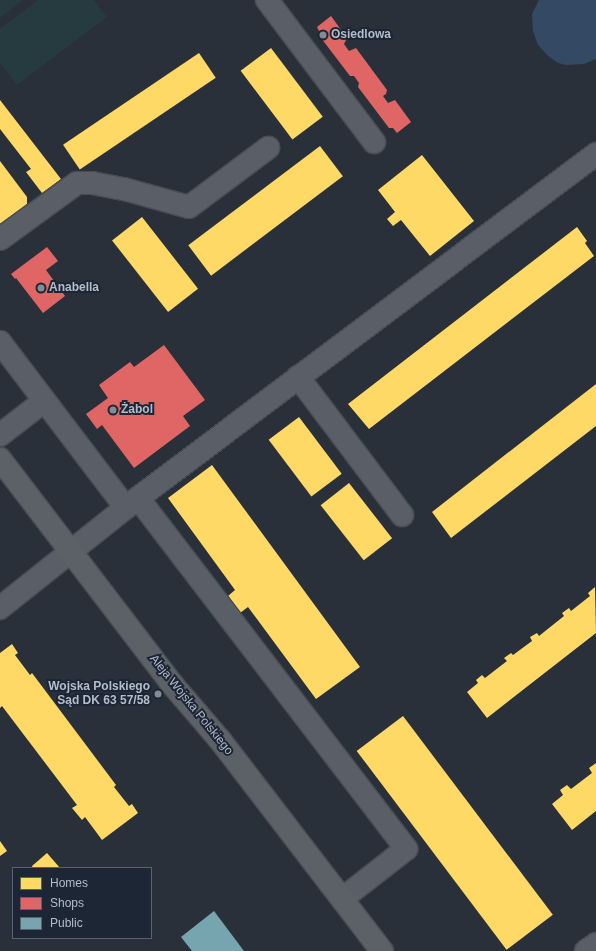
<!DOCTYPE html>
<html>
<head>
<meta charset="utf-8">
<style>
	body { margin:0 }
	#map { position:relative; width:596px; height:951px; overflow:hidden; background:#293039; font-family:Arial,sans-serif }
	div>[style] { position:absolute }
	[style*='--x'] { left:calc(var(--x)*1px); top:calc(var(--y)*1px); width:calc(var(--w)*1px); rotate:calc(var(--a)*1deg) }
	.green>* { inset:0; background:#263b3f }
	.water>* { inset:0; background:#344963 }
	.homes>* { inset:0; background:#ffd966; transform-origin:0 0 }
	.shops>* { inset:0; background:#e06666 }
	.public>* { inset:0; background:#76a5af }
	.roads { filter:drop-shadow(1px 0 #484c53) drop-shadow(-1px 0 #484c53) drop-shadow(0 1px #484c53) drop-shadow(0 -1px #484c53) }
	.minor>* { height:22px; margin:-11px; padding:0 11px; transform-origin:11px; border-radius:11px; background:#5a5e66 }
	.major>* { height:22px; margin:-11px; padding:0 11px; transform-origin:11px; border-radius:11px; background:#5c6168 }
	.dots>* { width:11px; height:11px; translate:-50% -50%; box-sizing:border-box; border:2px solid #1c2634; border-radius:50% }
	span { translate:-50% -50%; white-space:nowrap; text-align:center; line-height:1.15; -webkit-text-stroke:4px #1c2634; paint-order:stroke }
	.poi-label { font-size:12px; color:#b3bcca; font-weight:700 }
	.left { translate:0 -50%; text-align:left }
	.right { translate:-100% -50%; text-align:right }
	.street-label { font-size:12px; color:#b3bcca }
	.legend { position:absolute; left:12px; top:867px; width:140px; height:72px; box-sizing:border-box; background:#1c2634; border:1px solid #586270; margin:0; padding:5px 7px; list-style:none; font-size:12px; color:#b3bcca }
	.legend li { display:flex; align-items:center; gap:8px; height:20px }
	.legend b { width:20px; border:1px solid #586270 }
</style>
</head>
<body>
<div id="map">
	<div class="green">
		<i style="clip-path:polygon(0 0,23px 0,0 18px)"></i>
		<i style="clip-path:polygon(38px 0,94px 0,107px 17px,17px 85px,0 63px,0 29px)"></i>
	</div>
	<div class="water">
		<i style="clip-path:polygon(539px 0,596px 0,596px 59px,584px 64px,566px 65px,558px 63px,548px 56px,538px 45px,533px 31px,532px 14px)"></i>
	</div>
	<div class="homes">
		<i style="left:271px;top:48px;width:86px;height:38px;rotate:53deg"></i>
		<i style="left:199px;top:53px;width:30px;height:164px;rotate:56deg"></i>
		<i style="clip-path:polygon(0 100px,61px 179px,42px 193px,26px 172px,31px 169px,0 129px)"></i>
		<i style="left:320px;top:146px;width:38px;height:165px;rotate:53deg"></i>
		<i style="clip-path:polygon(422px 155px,474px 221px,430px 256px,401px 220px,393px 226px,387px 219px,395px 212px,378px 190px)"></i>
		<i style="clip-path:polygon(0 161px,27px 197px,27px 204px,0 224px)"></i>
		<i style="left:142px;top:217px;width:91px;height:38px;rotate:52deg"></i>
		<i style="clip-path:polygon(577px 227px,587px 241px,585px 243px,594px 256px,369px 429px,348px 404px)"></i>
		<i style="clip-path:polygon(596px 384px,596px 426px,451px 538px,432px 512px)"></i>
		<i style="left:299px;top:417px;width:71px;height:38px;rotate:53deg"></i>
		<i style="clip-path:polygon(212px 465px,360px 667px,316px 699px,248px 607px,240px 613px,228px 596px,235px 590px,168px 498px)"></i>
		<i style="left:349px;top:483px;width:70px;height:36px;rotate:52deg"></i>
		<i style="clip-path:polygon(595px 587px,596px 633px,487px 718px,467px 692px,478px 683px,476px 680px,482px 675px,485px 678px,507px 661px,504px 658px,511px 653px,513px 655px,532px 641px,530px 637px,537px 633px,539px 636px,564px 616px,562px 613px,569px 608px,571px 611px,590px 596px,588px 593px)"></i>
		<i style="clip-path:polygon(12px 644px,18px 653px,15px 655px,30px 675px,32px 673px,116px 785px,114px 787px,129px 806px,132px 804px,138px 813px,102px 840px,85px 817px,82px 820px,72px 808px,77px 805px,2px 706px,0 708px,0 653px)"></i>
		<i style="left:403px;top:716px;width:249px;height:58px;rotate:53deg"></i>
		<i style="clip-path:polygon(596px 763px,596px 811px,572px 830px,552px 804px,563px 795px,560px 790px,567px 785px,571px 789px,592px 773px,589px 768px)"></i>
		<i style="clip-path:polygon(0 841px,7px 851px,0 856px)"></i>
		<i style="clip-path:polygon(47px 853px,60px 868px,33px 868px,32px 866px)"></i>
	</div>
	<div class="shops">
		<i style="clip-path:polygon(331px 16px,347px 38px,344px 44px,349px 51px,356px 48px,387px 90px,386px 94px,383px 96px,388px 103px,395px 100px,411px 122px,397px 133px,393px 128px,389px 128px,358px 87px,359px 83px,354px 76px,350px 76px,318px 34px,319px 31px,317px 27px)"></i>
		<i style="clip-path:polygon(47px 247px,58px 261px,46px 270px,65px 296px,43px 313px,16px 278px,15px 279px,11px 274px)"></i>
		<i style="clip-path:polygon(164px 345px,205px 400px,183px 416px,190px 426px,134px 468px,102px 425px,97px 429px,86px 414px,108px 398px,99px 385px,130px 362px,134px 367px)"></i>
	</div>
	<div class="public">
		<i style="clip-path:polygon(214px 911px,244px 951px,192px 951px,181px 937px)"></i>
	</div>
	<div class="roads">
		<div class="minor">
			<i style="--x:267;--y:0;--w:178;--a:53"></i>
			<i style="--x:0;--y:239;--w:95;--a:-36"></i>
			<i style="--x:77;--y:183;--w:15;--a:0"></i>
			<i style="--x:92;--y:183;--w:33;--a:11"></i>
			<i style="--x:124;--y:189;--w:67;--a:15.5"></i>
			<i style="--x:189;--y:207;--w:99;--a:-36.8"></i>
			<i style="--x:0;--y:342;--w:208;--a:52.8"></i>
			<i style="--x:298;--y:377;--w:173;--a:53"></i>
			<i style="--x:0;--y:435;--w:56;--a:-37.7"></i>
			<i style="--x:138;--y:498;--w:442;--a:52.6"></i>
			<i style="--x:406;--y:849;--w:81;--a:142"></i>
			<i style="--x:0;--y:608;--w:176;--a:-38.6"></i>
			<i style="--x:138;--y:498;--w:573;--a:-36.91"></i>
			<i style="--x:586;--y:951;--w:12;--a:-35"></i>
		</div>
		<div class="major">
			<i style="--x:0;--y:459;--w:283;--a:52.6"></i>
			<i style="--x:172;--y:684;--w:74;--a:49.4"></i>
			<i style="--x:220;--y:740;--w:266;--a:52.5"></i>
		</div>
	</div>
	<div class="dots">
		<i style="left:323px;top:35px;background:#838b97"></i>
		<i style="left:41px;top:288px;background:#838b97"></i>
		<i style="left:113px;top:410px;background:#838b97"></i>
		<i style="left:158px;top:694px;background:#838b97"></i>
	</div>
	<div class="poi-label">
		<span class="left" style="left:331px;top:35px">Osiedlowa</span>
		<span class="left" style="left:49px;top:288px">Anabella</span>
		<span class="left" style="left:121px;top:410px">Żabol</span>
		<span class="right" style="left:150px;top:694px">Wojska Polskiego<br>Sąd DK 63 57/58</span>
	</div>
	<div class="street-label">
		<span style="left:191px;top:705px;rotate:51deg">Aleja Wojska Polskiego</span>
	</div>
	<ul class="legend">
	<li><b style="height:11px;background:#ffd966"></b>Homes</li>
	<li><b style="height:11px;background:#e06666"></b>Shops</li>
	<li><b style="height:11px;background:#76a5af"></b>Public</li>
	</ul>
</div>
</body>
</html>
